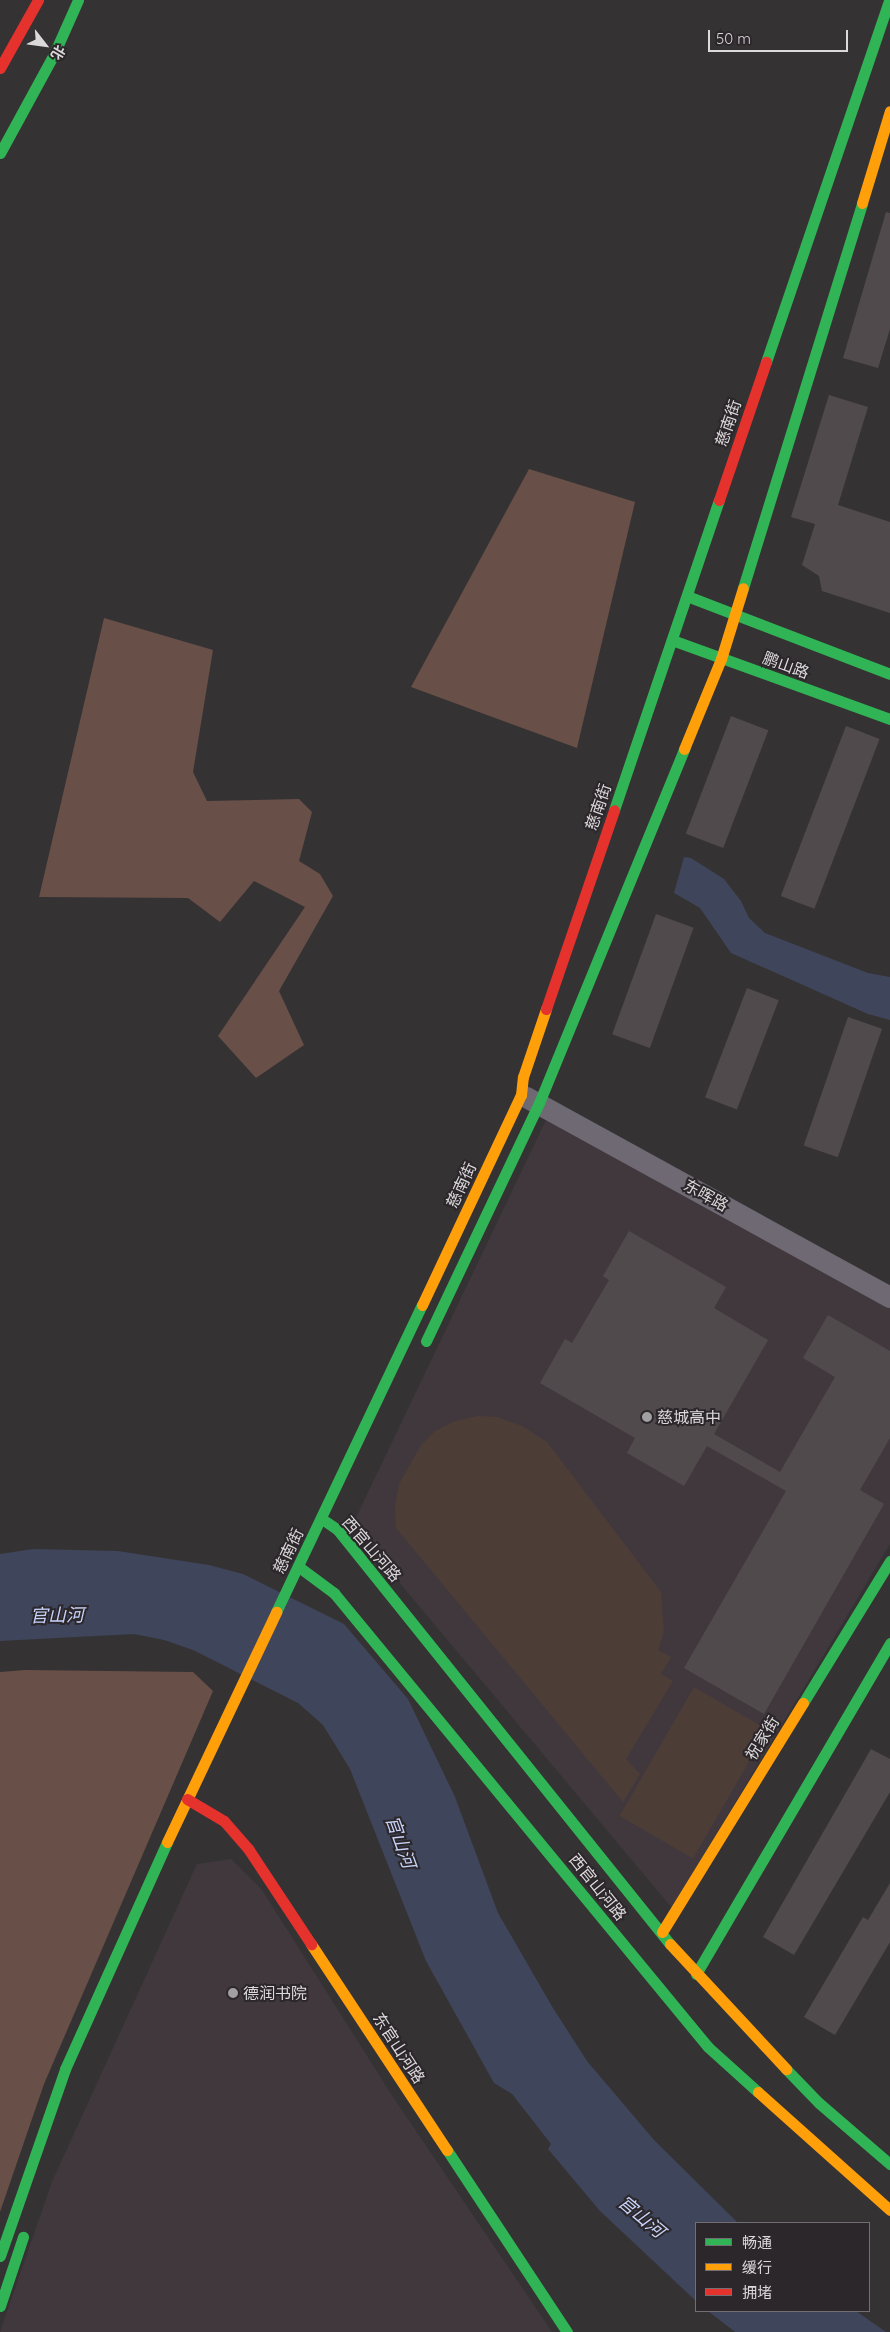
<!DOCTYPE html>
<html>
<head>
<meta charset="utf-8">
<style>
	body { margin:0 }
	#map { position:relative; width:890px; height:2332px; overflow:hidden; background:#353234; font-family:Quicksand,"Noto Sans SC",sans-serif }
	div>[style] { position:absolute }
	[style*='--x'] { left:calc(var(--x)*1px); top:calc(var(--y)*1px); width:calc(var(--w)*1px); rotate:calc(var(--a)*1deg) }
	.built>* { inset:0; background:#41383e }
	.green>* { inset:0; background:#4d3d37; transform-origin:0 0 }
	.forest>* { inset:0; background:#684f47 }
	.water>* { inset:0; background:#3f455a }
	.building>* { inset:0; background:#514a4c; transform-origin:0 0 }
	.street>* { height:21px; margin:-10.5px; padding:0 10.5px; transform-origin:10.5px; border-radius:10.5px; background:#6e6972 }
	.fast>* { height:11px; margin:-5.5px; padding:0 5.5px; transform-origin:5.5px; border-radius:5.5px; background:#30b455 }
	.slow>* { height:11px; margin:-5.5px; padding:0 5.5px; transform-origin:5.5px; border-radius:5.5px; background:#ff9f0a }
	.jam>* { height:11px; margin:-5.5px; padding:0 5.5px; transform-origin:5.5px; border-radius:5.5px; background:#e5322d }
	.dots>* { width:14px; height:14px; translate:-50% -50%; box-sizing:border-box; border:2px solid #2c272b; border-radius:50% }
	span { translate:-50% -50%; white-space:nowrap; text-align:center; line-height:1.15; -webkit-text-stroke:4px #2c272b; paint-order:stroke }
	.street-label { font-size:16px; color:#dcd9db }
	.poi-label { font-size:16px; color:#dcd9db }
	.left { translate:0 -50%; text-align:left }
	.water-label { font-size:18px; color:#c6d3fa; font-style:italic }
	.legend { position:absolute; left:695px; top:2222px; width:175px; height:90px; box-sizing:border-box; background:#2c272b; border:1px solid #726e71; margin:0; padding:6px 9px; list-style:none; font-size:15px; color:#dcd9db }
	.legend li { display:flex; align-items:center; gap:10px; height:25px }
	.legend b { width:25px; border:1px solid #726e71 }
	.north { position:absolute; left:20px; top:20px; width:50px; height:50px; -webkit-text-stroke:4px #2c272b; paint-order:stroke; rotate:120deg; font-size:14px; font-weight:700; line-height:20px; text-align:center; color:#dcd9db }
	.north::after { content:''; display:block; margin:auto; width:18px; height:22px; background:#dcd9db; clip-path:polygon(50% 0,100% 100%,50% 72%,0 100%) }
	.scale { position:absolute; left:708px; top:30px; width:140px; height:22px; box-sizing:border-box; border:2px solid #dcd9db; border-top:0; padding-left:6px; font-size:15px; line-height:18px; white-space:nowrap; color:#dcd9db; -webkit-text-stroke:4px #2c272b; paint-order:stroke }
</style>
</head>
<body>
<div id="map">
	<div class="built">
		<i style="clip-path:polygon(547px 1118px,890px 1308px,890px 1544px,672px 1908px,352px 1526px)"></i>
		<i style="clip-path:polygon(231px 1859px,262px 1890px,393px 2097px,552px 2332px,0 2332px,52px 2182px,197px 1864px)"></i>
	</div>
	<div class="green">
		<i style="clip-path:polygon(478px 1416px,497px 1417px,522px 1426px,547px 1442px,661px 1592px,664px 1632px,658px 1650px,671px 1657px,661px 1674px,673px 1681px,626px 1759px,640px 1774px,623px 1802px,396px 1528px,395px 1507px,399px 1484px,421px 1445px,435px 1431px,455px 1421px)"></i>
		<i style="left:694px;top:1687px;width:85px;height:149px;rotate:30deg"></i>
	</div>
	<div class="forest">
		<i style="clip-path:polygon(529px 469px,635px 502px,577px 748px,411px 687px)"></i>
		<i style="clip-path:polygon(104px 618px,213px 650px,193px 772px,207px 801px,299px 799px,312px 812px,299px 861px,320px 874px,333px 896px,279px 991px,304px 1045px,256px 1078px,218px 1036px,305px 907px,254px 881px,220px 922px,188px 898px,39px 897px)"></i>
		<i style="clip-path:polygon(25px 1670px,193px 1672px,213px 1691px,44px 2084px,0 2212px,0 1672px)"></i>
	</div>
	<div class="water">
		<i style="clip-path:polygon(684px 857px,691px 858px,724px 879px,741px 901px,749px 918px,765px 933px,868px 973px,890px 977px,890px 1020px,868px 1014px,731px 953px,700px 908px,674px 893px)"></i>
		<i style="clip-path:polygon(33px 1549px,118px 1551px,209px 1565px,243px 1574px,344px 1624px,408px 1699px,455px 1797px,498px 1913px,553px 2008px,587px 2061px,654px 2140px,738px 2223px,696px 2223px,696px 2301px,600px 2211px,548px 2149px,551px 2144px,512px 2094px,494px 2083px,426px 1961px,350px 1769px,323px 1725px,298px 1703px,193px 1650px,164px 1640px,134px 1634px,0 1641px,0 1554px)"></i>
		<i style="clip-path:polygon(708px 2311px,856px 2311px,886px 2332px,735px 2332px)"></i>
	</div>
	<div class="building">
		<i style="clip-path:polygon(886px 212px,890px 213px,890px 329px,878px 368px,843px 358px)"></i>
		<i style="clip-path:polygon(829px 395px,868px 407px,838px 505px,890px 522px,890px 613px,822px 591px,819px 576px,802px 565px,815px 524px,791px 517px)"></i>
		<i style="left:731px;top:716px;width:40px;height:126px;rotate:21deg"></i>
		<i style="left:846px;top:726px;width:36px;height:182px;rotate:21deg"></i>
		<i style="left:656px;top:914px;width:40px;height:128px;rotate:20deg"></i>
		<i style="left:747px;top:988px;width:34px;height:117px;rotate:21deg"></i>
		<i style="left:848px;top:1017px;width:36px;height:136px;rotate:19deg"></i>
		<i style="clip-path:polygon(629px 1231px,726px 1287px,714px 1308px,768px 1340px,714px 1434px,780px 1472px,835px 1377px,803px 1358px,828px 1315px,890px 1351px,890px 1438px,860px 1490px,884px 1504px,764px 1714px,684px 1668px,786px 1491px,707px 1446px,684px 1486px,627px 1453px,635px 1438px,540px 1383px,565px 1339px,572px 1343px,609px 1280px,603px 1276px)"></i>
		<i style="clip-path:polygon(871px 1749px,890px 1759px,890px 1792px,794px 1955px,763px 1937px)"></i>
		<i style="clip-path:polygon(890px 1883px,890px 1942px,835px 2035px,804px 2017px,863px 1917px,868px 1920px)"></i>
	</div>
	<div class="street">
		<i style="--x:526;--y:1097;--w:415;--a:28.8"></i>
	</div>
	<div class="fast">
		<i style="--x:0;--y:153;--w:113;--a:-61.4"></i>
		<i style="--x:54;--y:54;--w:59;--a:-66"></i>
		<i style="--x:766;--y:362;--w:382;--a:-71.2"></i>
		<i style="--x:743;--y:588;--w:403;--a:-72.8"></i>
		<i style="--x:687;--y:596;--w:217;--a:21"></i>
		<i style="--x:672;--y:640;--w:232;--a:19.9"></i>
		<i style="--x:614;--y:810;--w:327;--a:-71.3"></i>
		<i style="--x:426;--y:1341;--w:263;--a:-64.6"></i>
		<i style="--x:539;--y:1103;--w:383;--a:-67.7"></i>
		<i style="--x:322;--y:1519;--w:18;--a:34"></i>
		<i style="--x:337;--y:1529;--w:532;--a:51.26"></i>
		<i style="--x:299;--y:1567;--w:44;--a:36.6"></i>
		<i style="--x:334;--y:1593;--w:588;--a:50.52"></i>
		<i style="--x:708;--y:2047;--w:67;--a:42"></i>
		<i style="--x:276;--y:1612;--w:340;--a:-64.6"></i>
		<i style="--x:803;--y:1703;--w:167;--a:-58.5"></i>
		<i style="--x:696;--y:1974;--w:384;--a:-59.6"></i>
		<i style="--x:786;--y:2069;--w:47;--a:45.9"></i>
		<i style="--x:819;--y:2103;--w:94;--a:40.7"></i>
		<i style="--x:447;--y:2150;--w:218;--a:56.6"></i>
		<i style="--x:0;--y:2256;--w:198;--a:-70.8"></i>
		<i style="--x:65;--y:2069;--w:249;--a:-65.8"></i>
		<i style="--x:0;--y:2306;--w:73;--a:-71.6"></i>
	</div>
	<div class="slow">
		<i style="--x:862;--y:203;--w:96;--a:-73.1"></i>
		<i style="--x:684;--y:749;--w:97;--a:-67.7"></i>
		<i style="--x:721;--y:659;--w:74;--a:-72.8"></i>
		<i style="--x:422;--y:1305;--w:232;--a:-64.8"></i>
		<i style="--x:521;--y:1095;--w:18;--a:-84"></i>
		<i style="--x:523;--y:1077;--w:72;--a:-71.3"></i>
		<i style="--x:167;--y:1842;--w:255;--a:-64.6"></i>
		<i style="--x:662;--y:1932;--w:269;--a:-58.4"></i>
		<i style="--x:311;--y:1944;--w:247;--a:56.6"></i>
		<i style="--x:670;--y:1944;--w:171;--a:47.1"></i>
		<i style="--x:758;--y:2092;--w:177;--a:41.8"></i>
	</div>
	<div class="jam">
		<i style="--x:0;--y:68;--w:78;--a:-60.8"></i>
		<i style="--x:719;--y:500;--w:146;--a:-71.2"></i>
		<i style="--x:546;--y:1009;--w:210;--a:-71.1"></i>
		<i style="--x:187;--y:1799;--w:43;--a:30.7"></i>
		<i style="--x:224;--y:1821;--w:38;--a:49"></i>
		<i style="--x:249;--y:1850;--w:113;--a:56.6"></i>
	</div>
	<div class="dots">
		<i style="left:647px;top:1417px;background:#a29fa1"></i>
		<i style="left:233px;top:1993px;background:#a29fa1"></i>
	</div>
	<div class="street-label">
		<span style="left:728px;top:423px;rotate:-71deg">慈南街</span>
		<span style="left:786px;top:665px;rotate:20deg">鹏山路</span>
		<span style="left:598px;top:807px;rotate:-71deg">慈南街</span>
		<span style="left:461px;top:1185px;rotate:-65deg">慈南街</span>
		<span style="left:706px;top:1195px;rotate:29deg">东晖路</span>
		<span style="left:372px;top:1549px;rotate:49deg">西官山河路</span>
		<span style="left:288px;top:1551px;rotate:-64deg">慈南街</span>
		<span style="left:762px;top:1738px;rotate:-58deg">祝家街</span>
		<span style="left:598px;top:1887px;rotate:51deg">西官山河路</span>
		<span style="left:399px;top:2048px;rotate:57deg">东官山河路</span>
	</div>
	<div class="poi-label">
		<span class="left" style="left:657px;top:1417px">慈城高中</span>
		<span class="left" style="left:243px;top:1993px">德润书院</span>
	</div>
	<div class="water-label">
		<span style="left:57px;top:1616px;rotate:-1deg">官山河</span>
		<span style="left:400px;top:1842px;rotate:70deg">官山河</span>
		<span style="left:641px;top:2217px;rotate:40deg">官山河</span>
	</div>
	<ul class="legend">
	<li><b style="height:6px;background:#30b455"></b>畅通</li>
	<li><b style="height:6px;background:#ff9f0a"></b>缓行</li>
	<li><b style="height:6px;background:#e5322d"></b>拥堵</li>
	</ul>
	<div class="north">北</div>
	<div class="scale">50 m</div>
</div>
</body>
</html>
